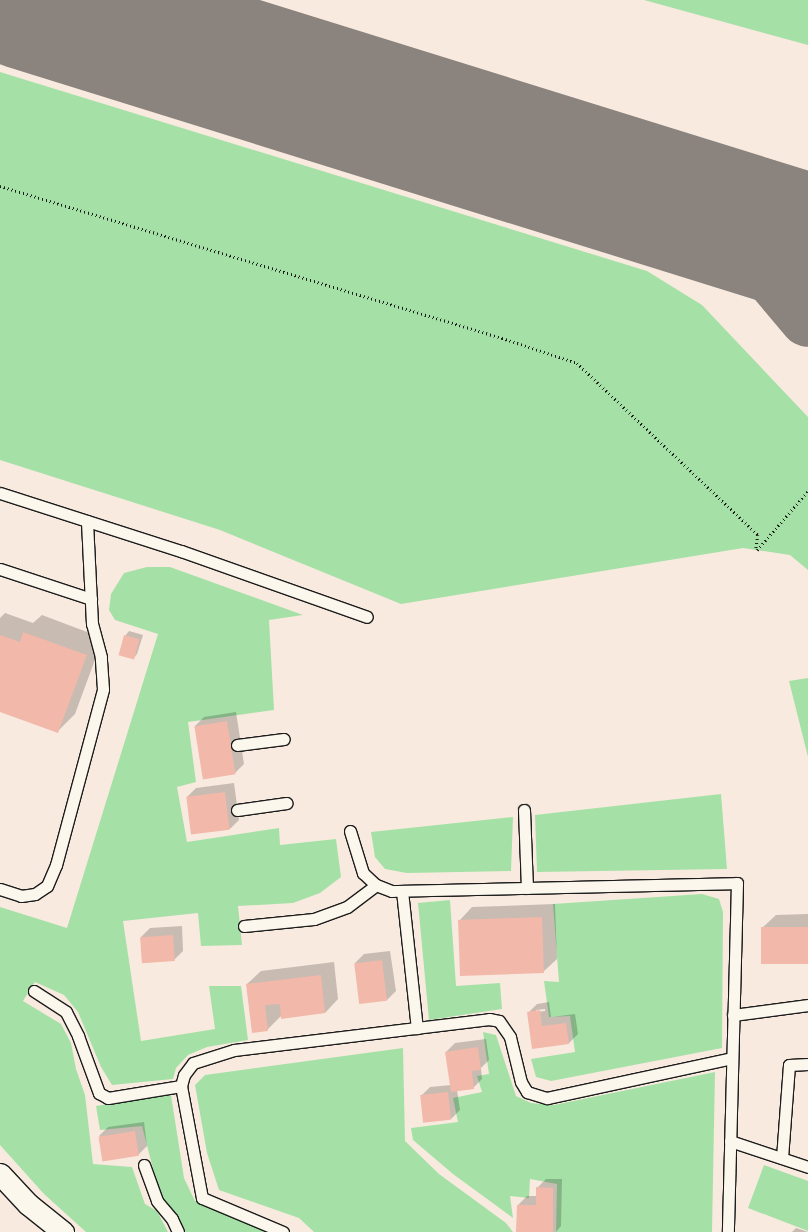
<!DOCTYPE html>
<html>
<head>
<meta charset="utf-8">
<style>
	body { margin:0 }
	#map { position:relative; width:808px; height:1232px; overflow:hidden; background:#f9eadf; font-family:Kalam,sans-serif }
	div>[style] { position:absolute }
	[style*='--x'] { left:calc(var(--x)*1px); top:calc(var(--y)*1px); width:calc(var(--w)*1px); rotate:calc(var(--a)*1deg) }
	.green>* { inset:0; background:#a5e1a7 }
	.shadow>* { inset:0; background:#0003 }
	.taxiway>* { height:56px; margin:-28px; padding:0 28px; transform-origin:28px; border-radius:28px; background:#8a837e }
	.runway>* { height:139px; margin:-69.5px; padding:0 69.5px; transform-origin:69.5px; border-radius:69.5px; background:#8a837e }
	.building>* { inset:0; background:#f2b8aa; transform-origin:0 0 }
	.path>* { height:2.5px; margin-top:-1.25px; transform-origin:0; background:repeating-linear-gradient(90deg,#1c1c1c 0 1px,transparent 0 4px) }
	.roads { filter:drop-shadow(1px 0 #1c1c1c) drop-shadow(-1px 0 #1c1c1c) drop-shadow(0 1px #1c1c1c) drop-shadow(0 -1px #1c1c1c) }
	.service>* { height:11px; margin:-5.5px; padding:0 5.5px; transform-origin:5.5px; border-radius:5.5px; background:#fbf7ec }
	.minor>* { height:21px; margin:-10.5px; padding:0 10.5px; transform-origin:10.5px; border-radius:10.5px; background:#fbf7ec }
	span { translate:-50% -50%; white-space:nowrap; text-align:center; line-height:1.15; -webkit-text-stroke:3.5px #fbf7ec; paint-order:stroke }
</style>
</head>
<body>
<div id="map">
	<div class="green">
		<i style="clip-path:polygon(644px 0,808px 0,808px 45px)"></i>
		<i style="clip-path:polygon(0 72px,647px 271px,702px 305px,808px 417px,808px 570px,790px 555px,743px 548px,401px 604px,220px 530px,0 460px)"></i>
		<i style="clip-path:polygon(147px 567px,170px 567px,303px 615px,269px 620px,274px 710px,188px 722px,196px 782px,177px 787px,187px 842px,279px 828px,280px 845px,336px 839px,341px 877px,320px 893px,293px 903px,238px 906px,242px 945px,201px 946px,198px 913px,123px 921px,141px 1041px,215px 1029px,209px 986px,241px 986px,248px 1040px,207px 1047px,188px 1055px,176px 1068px,173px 1079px,112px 1085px,101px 1067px,78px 1012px,64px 995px,35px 982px,23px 1001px,61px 1024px,71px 1043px,76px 1069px,85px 1095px,93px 1164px,132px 1167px,145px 1204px,157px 1211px,168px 1232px,86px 1232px,44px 1194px,0 1145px,0 907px,67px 928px,158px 634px,115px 620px,109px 610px,111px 594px,124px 573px)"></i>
		<i style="clip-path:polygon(808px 678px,808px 757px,789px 681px)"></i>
		<i style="clip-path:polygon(721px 794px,727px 869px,537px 872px,535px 815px)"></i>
		<i style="clip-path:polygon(513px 817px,511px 871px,407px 873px,385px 869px,375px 857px,371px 832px)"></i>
		<i style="clip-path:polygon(702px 894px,719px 899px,723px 912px,722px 1048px,551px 1081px,536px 1077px,531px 1059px,575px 1052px,570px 1016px,549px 1017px,544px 981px,559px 982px,553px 904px)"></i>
		<i style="clip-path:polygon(450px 900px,456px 986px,500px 983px,502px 1009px,429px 1020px,418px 903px)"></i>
		<i style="clip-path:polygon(483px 1032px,496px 1035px,516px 1096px,531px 1103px,554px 1105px,715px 1072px,712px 1232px,556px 1232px,557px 1184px,530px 1179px,529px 1198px,510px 1196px,513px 1218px,453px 1174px,413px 1140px,411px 1128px,458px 1122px,453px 1098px,482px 1092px,477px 1076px,489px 1074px)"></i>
		<i style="clip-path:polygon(403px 1048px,405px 1141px,439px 1174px,506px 1223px,513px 1232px,314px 1232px,299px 1218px,219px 1190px,207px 1153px,195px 1085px,205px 1075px)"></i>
		<i style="clip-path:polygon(171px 1095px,184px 1178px,195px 1201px,267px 1232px,184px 1232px,159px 1192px,142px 1126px,100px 1130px,96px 1106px)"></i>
		<i style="clip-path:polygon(764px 1165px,808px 1181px,808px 1231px,748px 1208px)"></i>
	</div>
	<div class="shadow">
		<i style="clip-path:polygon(5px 613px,33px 623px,42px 615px,103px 638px,75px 714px,57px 732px,0 711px,0 618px)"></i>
		<i style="clip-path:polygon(129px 631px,143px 635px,137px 654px,133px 659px,125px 636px)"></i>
		<i style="clip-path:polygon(236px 712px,244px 764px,235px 773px,195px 726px,204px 717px)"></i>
		<i style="clip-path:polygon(234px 783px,239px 820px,230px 829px,187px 797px,196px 788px)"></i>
		<i style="clip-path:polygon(555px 904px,557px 959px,543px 972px,459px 921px,472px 907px)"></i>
		<i style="clip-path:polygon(808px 914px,808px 963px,762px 928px,776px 915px)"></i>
		<i style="clip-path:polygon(182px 926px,183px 951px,174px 960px,141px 937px,150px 928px)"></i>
		<i style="clip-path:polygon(390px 951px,396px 991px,387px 1000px,355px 963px,364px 954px)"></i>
		<i style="clip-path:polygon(334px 962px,338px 999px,325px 1013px,282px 1015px,267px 1030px,247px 984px,261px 971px)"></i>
		<i style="clip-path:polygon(evenodd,549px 1002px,551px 1017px,575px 1014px,578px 1034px,569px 1043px,533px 1048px,528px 1013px,537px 1004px,549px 1002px,545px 1009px,545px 1011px,536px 1012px,536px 1010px,545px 1009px)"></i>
		<i style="clip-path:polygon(486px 1039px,489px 1060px,481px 1068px,482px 1079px,473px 1088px,457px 1090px,460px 1110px,451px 1119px,421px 1096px,430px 1087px,451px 1085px,446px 1052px,455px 1043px)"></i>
		<i style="clip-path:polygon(144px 1122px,147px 1146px,138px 1155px,99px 1136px,108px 1127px)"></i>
		<i style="clip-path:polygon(546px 1179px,562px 1179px,561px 1226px,556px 1232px,517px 1232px,518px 1205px,527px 1196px,537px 1196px,537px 1188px)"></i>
		<i style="clip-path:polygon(796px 1228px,808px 1232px,792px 1232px)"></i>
	</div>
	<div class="taxiway">
		<i style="--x:722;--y:217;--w:133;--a:49.9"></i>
	</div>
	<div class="runway">
		<i style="--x:27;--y:0;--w:818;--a:17.28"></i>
	</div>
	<div class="building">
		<i style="clip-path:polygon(23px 632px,87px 655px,58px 733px,0 712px,0 635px,20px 642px)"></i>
		<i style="left:124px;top:635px;width:16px;height:21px;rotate:15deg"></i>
		<i style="left:227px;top:721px;width:54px;height:33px;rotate:81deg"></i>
		<i style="left:225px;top:792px;width:38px;height:39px;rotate:83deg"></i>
		<i style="left:542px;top:917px;width:56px;height:84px;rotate:88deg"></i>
		<i style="left:808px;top:927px;width:37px;height:47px;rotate:90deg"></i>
		<i style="left:173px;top:935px;width:26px;height:33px;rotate:86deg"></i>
		<i style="left:382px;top:960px;width:41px;height:28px;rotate:83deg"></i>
		<i style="clip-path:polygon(321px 975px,325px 1013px,281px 1019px,280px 1004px,265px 1005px,268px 1031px,252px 1033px,246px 984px)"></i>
		<i style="clip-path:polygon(540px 1010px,542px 1026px,566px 1023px,569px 1044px,532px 1049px,527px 1012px)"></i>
		<i style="clip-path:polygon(478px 1047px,481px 1070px,472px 1071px,474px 1089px,451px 1092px,445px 1052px)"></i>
		<i style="left:448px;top:1092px;width:28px;height:28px;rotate:84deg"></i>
		<i style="left:135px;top:1131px;width:25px;height:37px;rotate:81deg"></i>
		<i style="clip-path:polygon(536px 1187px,553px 1188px,553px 1232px,516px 1232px,517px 1205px,536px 1205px)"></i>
	</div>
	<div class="path">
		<i style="--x:0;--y:186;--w:525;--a:16.85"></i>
		<i style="--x:502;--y:338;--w:79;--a:18.4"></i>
		<i style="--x:577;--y:363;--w:250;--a:43.5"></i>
		<i style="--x:758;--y:535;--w:15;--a:98"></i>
		<i style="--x:757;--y:550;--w:78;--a:-49.2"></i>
	</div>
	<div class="roads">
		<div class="service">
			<i style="--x:0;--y:493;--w:190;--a:17.8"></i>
			<i style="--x:181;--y:551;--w:197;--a:19.5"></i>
			<i style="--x:0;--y:569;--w:96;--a:18.2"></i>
			<i style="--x:237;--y:745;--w:47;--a:-7.3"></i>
			<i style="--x:237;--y:810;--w:50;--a:-8"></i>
			<i style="--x:524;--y:810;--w:78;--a:87.8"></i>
			<i style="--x:350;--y:831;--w:44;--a:72.8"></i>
			<i style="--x:363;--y:873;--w:18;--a:43"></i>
			<i style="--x:376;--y:885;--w:17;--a:21"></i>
			<i style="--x:392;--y:891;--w:345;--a:-1.3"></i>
			<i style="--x:737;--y:883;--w:349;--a:91.5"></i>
			<i style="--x:0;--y:889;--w:22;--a:18"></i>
			<i style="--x:21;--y:896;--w:14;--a:-8"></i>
			<i style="--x:35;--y:894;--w:14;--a:-34"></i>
			<i style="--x:47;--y:886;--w:23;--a:-67"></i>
			<i style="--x:56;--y:865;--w:182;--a:-75"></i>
			<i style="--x:103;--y:689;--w:32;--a:-94"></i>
			<i style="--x:101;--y:657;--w:34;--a:-105"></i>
			<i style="--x:92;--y:624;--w:103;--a:-92.8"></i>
			<i style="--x:402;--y:891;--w:138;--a:83.8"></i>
			<i style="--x:244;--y:926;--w:70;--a:-5.7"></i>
			<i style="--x:314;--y:919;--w:35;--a:-20"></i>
			<i style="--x:347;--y:907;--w:36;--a:-37"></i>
			<i style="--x:34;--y:991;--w:38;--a:33"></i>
			<i style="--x:66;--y:1012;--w:27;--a:63"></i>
			<i style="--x:78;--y:1036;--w:61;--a:69.8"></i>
			<i style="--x:99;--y:1093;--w:10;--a:29"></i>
			<i style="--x:108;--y:1098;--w:74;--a:-9.3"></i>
			<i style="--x:733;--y:1015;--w:76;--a:-7.6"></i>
			<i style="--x:730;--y:1141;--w:82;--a:18.4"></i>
			<i style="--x:782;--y:1158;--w:93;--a:-85.7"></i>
			<i style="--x:789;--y:1065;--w:19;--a:-3"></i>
			<i style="--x:144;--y:1165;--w:38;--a:70"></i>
			<i style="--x:157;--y:1201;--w:23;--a:50"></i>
			<i style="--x:172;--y:1219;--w:14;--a:65"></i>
			<i style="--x:283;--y:1232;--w:88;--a:-157.2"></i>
			<i style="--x:202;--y:1198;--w:114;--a:-100.6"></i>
			<i style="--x:181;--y:1086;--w:11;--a:-75"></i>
			<i style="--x:184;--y:1075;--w:15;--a:-53"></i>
			<i style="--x:193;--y:1063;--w:43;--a:-17.6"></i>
			<i style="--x:234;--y:1050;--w:257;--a:-6.9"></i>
			<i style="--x:489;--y:1019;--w:10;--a:11"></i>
			<i style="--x:499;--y:1021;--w:19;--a:55"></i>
			<i style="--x:510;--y:1037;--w:46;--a:76.3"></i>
			<i style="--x:521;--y:1082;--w:12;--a:59"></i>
			<i style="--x:527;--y:1092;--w:21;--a:17"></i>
			<i style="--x:547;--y:1098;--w:189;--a:-12.2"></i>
		</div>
		<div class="minor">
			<i style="--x:0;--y:1174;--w:41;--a:47"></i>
			<i style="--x:28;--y:1204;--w:45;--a:38.7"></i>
		</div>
	</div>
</div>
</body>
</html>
